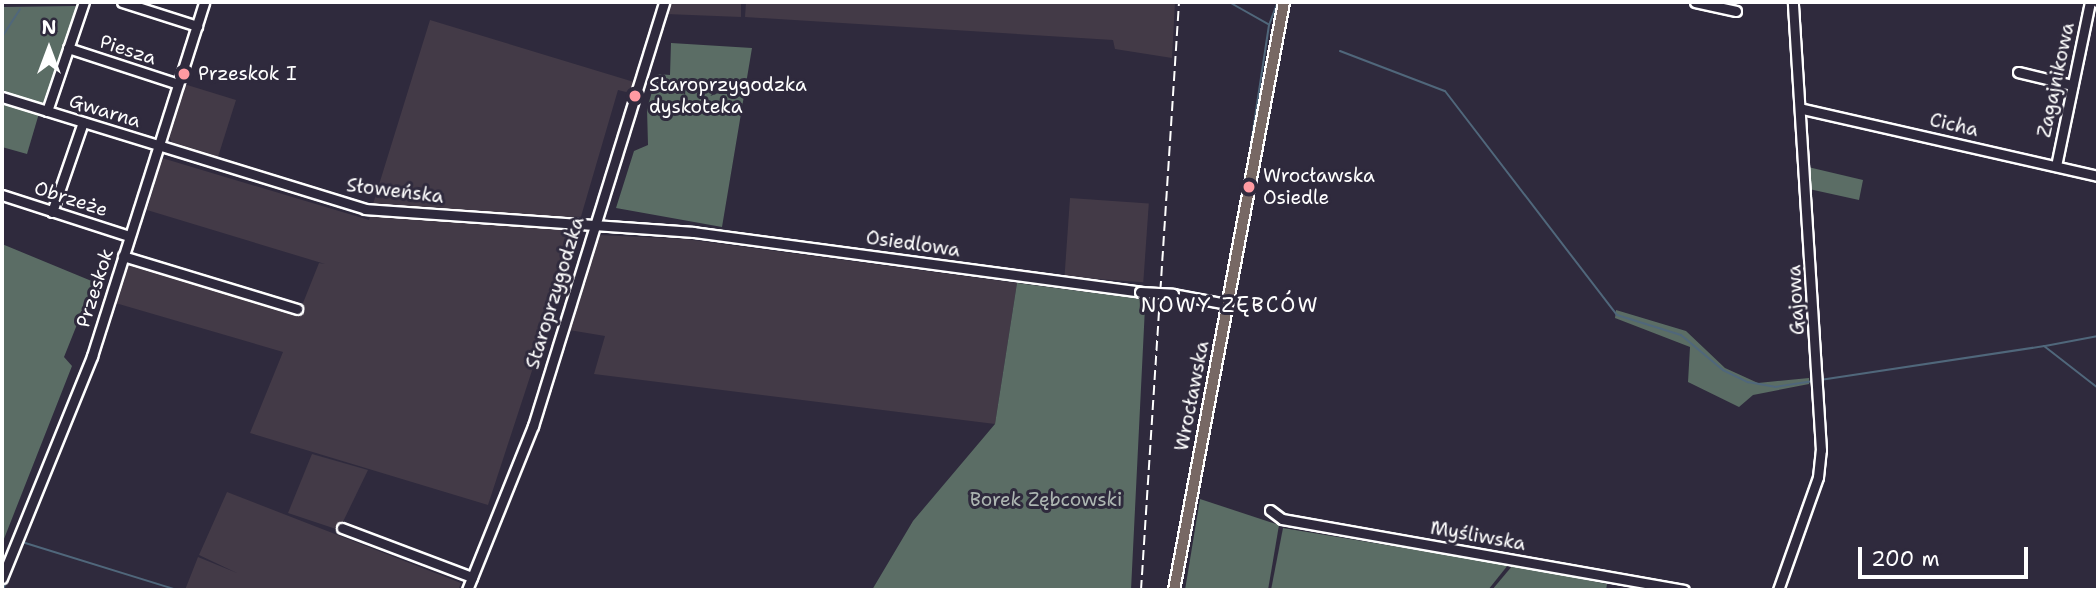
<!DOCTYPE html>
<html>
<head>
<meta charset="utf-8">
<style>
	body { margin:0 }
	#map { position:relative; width:2100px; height:592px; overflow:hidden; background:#2f2a3d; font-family:"Shantell Sans",sans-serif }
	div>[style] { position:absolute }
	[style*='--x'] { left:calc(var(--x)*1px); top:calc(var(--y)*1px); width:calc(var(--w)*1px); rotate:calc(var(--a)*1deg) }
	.built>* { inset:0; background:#433a47; transform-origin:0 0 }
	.green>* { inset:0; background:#5b6d65 }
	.stream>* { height:2px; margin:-1px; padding:0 1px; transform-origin:1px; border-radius:1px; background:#50677b }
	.roads { filter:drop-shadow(2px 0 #fff) drop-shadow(-2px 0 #fff) drop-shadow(0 2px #fff) drop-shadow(0 -2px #fff) }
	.minor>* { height:9px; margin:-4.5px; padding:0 4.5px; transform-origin:4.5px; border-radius:4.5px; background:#2f2a3d }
	.major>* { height:10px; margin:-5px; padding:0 5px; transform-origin:5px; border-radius:5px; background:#776864 }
	.rail>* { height:2px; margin-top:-1px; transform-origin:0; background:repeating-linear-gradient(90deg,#fff 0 10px,transparent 0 15px) }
	.bridges { filter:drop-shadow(2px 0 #fff) drop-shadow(-2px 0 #fff) drop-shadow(0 2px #fff) drop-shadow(0 -2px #fff) }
	.minor-bridge>* { height:9px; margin:-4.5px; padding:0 4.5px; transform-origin:4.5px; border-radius:4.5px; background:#2f2a3d }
	.dots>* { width:19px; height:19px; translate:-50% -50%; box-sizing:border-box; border:4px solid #2f2a3d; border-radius:50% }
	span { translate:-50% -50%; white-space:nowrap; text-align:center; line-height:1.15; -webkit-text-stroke:6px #2f2a3d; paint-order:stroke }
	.street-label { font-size:19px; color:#fff }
	.poi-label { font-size:19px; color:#fff }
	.left { translate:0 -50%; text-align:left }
	.park-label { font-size:19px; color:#adb6b2 }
	.neighbourhood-label { font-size:21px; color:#fff; letter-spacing:2px }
	.frame { position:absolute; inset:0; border:4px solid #fff; pointer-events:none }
	.north { position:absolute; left:14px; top:14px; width:70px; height:70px; -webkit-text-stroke:5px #2f2a3d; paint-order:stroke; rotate:0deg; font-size:19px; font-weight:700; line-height:28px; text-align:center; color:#fff }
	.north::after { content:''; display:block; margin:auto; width:24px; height:32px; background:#fff; clip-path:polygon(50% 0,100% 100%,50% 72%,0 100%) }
	.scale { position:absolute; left:1858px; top:547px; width:170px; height:32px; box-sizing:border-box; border:4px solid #fff; border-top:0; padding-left:9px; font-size:21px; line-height:24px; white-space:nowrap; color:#fff; -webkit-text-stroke:5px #2f2a3d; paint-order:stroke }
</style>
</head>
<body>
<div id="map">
	<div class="built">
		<i style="clip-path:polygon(669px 2px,741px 2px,741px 17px,666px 14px)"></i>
		<i style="clip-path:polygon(746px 2px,1175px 2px,1172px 58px,1115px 49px,1113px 40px,745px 17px)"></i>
		<i style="clip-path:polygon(430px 20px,634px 82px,630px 93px,618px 90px,580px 220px,373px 204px)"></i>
		<i style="clip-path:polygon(184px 84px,236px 100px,217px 160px,174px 147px,168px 134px)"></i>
		<i style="clip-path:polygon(162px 158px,369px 220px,371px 213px,578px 230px,488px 505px,250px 433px,283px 352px,112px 302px,126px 260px,299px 313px,319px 263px,325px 264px,147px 210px)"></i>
		<i style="left:1070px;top:198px;width:79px;height:79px;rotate:4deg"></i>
		<i style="clip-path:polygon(599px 235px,685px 239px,1017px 283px,995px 424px,594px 374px,605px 336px,569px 330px)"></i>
		<i style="clip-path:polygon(312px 454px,368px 470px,339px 530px,288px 513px)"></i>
		<i style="clip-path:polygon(227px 492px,461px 583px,458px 590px,185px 590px,198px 557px,237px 573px,199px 555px)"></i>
	</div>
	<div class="green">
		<i style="clip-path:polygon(79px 6px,46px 106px,2px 92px,2px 7px)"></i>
		<i style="clip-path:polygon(671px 43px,752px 48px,722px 227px,616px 208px,634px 151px,648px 145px,647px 109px,657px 74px,670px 75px)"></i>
		<i style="clip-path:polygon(2px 98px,40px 110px,27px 154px,2px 147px)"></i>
		<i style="clip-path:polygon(1808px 167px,1863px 180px,1859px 200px,1809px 189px)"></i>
		<i style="clip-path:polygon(2px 244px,94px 282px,64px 357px,72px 366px,2px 544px)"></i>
		<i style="clip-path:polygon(1017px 283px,1141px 299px,1145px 307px,1131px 590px,872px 590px,913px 521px,995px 424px)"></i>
		<i style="clip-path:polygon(1616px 310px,1686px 331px,1725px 368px,1758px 383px,1809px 378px,1809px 384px,1753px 395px,1739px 407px,1688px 382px,1690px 347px,1615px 318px)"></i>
		<i style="clip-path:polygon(1200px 499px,1279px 525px,1268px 590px,1185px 590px)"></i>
		<i style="clip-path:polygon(1283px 528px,1508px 565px,1488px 590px,1271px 590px)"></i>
		<i style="clip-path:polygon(1513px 565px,1607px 584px,1606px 590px,1492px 590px)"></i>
	</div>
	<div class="stream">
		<i style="--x:1229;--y:2;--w:45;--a:29.4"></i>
		<i style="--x:2;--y:37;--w:33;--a:-57"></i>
		<i style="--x:1340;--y:51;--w:112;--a:20.9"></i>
		<i style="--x:1445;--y:91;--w:282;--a:52.5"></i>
		<i style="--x:1617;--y:315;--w:67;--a:17.4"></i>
		<i style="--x:1681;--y:335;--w:55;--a:39.8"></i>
		<i style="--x:1723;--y:370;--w:28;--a:26"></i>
		<i style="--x:1748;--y:382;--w:27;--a:10"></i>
		<i style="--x:1775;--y:387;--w:39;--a:-9"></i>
		<i style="--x:1246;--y:177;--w:154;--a:-81.4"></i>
		<i style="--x:1269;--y:25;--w:25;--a:-69"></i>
		<i style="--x:1236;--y:227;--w:9;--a:-77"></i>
		<i style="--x:1215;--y:342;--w:10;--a:-79"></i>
		<i style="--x:2045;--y:346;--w:54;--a:-10.7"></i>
		<i style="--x:1820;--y:380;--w:227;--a:-8.6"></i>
		<i style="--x:2044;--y:346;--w:68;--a:37.9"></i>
		<i style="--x:1203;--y:406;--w:9;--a:-77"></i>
		<i style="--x:1199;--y:428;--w:14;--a:-82"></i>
		<i style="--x:1195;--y:448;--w:9;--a:-84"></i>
		<i style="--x:50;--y:449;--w:83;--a:-68.7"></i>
		<i style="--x:1189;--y:478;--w:14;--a:-78"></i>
		<i style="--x:1187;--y:490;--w:7;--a:-82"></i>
		<i style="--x:1183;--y:513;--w:16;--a:-79"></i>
		<i style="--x:22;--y:542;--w:162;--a:17.2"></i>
		<i style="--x:1177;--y:545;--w:7;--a:-82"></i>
		<i style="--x:3;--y:590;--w:27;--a:-70"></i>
		<i style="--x:1168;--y:590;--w:41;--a:-78.7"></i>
	</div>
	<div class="roads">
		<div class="minor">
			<i style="--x:122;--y:2;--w:79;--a:17.7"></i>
			<i style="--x:1695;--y:2;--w:42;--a:12.4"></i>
			<i style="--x:2097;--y:2;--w:1;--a:0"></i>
			<i style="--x:68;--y:48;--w:116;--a:18.1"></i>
			<i style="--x:2018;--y:72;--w:56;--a:13.5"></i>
			<i style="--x:2;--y:97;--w:380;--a:17.1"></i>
			<i style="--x:365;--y:209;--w:329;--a:4"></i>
			<i style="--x:693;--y:232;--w:451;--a:7.6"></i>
			<i style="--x:1803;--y:109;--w:303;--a:12.8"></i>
			<i style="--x:47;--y:111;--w:115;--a:-71.3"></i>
			<i style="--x:2056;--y:166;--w:167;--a:-78.3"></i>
			<i style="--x:2;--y:195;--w:133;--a:17.9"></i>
			<i style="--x:52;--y:212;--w:95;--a:-71"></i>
			<i style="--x:123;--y:256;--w:182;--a:16.9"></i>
			<i style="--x:1173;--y:294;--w:55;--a:10.5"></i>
			<i style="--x:1270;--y:510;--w:15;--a:37"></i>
			<i style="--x:1282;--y:519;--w:408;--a:10"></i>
			<i style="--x:342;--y:528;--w:139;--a:20.7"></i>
			<i style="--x:2;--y:578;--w:240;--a:-67.9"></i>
			<i style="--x:92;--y:356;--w:371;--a:-72.4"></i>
			<i style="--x:467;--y:590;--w:177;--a:-68.1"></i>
			<i style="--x:533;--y:426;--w:444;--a:-72.8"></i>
			<i style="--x:1778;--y:590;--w:120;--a:-70.5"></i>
			<i style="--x:1818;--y:477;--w:27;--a:-84"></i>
			<i style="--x:1821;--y:450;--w:449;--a:-93.6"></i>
		</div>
		<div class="major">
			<i style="--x:1174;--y:590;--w:598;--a:-79.4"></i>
		</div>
	</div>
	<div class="rail">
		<i style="--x:1141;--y:590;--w:589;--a:-86.3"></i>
	</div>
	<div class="bridges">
		<div class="minor-bridge">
			<i style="--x:1140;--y:292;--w:33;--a:3"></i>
		</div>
	</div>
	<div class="dots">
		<i style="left:184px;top:74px;background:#ff9aa2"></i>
		<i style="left:635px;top:96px;background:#ff9aa2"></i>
		<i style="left:1249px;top:187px;background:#ff9aa2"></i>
	</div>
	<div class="street-label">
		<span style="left:128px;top:50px;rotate:18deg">Piesza</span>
		<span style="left:2056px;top:80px;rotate:-78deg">Zagajnikowa</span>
		<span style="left:105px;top:111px;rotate:17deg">Gwarna</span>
		<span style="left:1954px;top:125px;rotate:13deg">Cicha</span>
		<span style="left:395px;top:191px;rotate:7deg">Słoweńska</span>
		<span style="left:71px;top:199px;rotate:18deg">Obrzeże</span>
		<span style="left:913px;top:244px;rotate:8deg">Osiedlowa</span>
		<span style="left:95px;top:288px;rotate:-72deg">Przeskok</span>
		<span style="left:555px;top:293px;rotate:-73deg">Staroprzygodzka</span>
		<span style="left:1796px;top:300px;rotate:-93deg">Gajowa</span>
		<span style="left:1192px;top:396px;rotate:-79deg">Wrocławska</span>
		<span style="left:1478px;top:536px;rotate:10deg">Myśliwska</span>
	</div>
	<div class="poi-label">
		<span class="left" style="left:198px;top:74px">Przeskok I</span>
		<span class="left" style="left:649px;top:96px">Staroprzygodzka<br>dyskoteka</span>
		<span class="left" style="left:1263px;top:187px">Wrocławska<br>Osiedle</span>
	</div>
	<div class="park-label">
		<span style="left:1046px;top:500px">Borek Zębcowski</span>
	</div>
	<div class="neighbourhood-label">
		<span style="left:1230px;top:305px">NOWY ZĘBCÓW</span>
	</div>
	<div class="frame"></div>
	<div class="north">N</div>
	<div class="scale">200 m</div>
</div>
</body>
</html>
